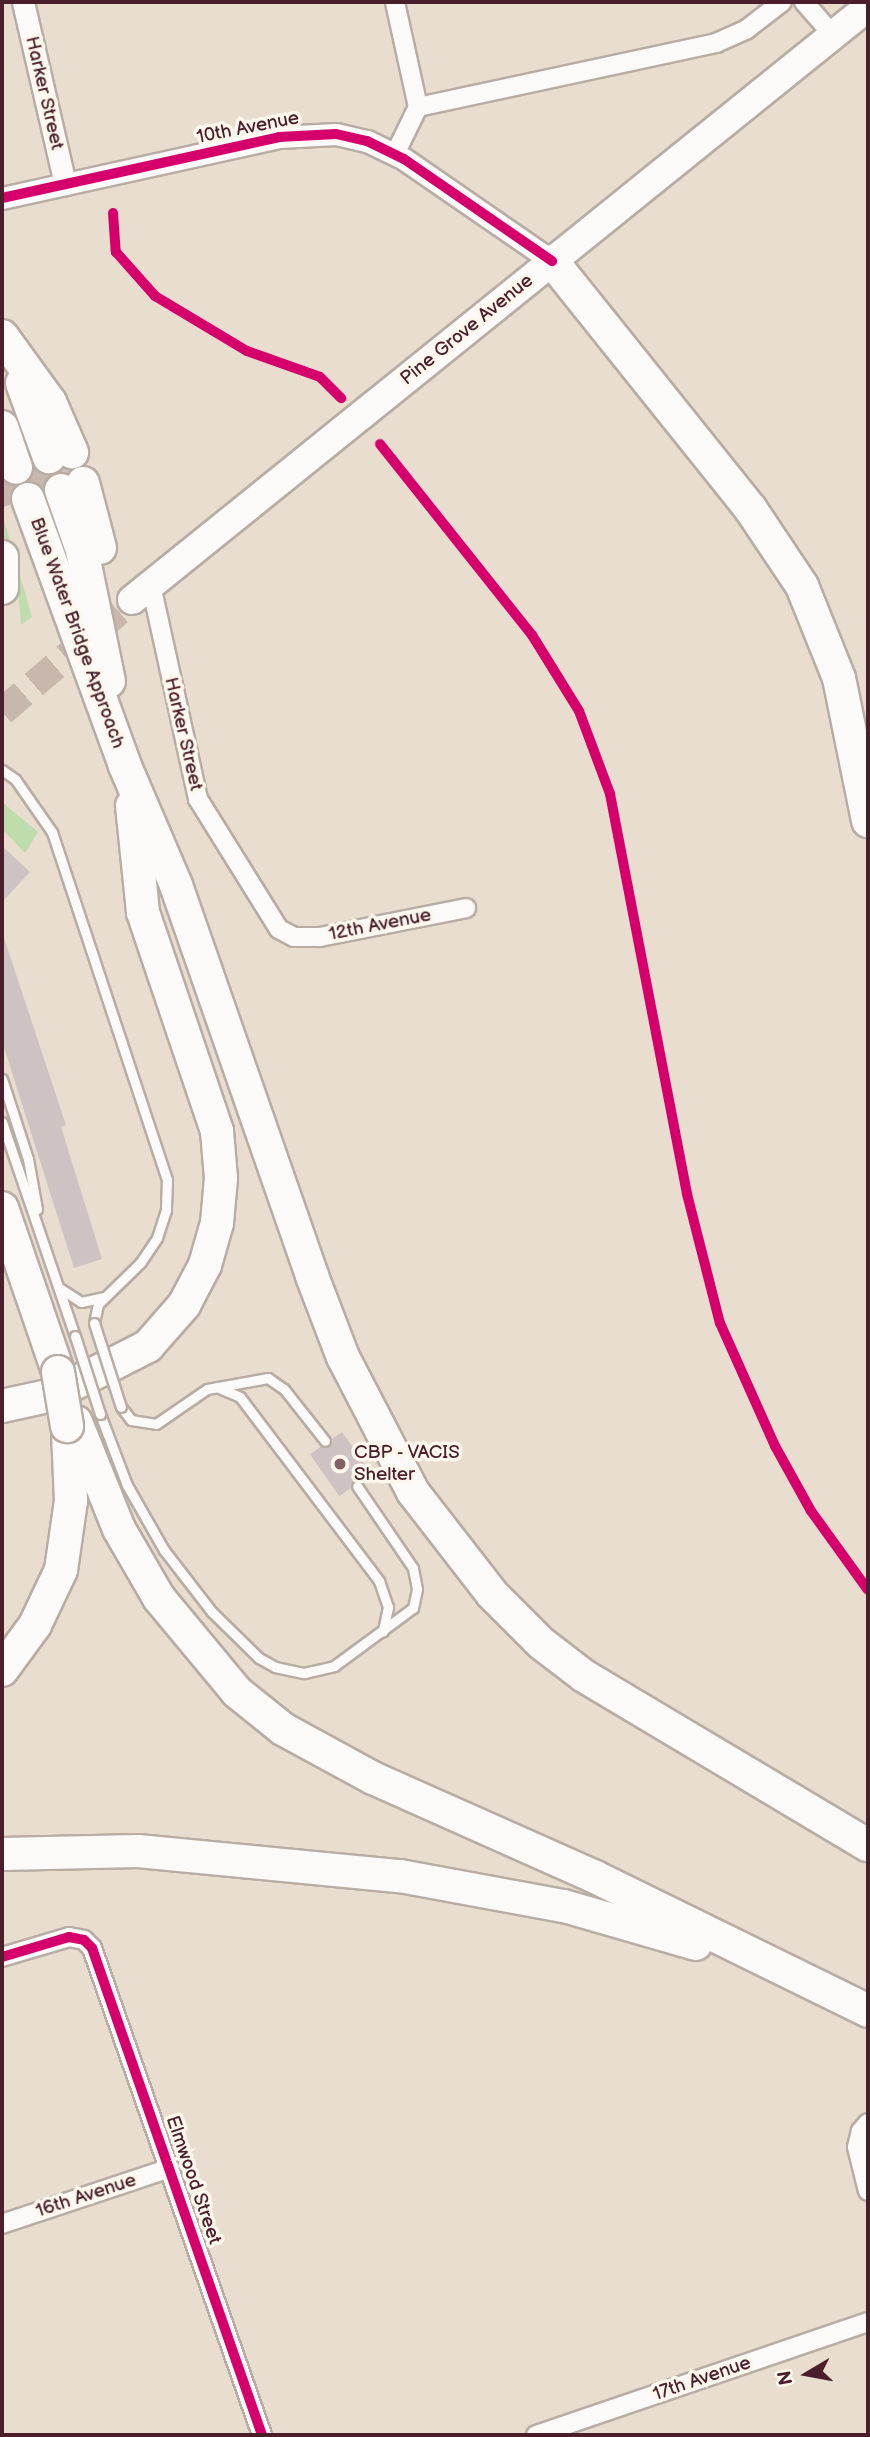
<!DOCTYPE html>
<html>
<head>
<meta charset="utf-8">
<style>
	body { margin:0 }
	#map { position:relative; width:870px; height:2437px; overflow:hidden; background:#e8ddce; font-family:"Balsamiq Sans",sans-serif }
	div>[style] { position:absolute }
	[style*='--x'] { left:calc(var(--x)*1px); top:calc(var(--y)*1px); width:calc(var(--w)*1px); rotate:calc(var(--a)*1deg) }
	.green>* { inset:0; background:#bedcac }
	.building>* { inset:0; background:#cfc2c2; transform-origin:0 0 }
	.primary-tunnel>* { height:28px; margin-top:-14px; transform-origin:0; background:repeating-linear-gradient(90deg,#c8b7ad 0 28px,transparent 0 42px) }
	.motorway-tunnel>* { height:32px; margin-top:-16px; transform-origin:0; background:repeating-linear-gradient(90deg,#c8b7ad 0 32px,transparent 0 48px) }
	.roads { filter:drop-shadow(2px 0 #b8ada5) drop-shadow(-2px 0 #b8ada5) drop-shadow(0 2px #b8ada5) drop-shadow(0 -2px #b8ada5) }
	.service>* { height:9px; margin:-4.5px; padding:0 4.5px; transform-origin:4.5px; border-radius:4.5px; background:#fcfaf8 }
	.minor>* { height:18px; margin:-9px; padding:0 9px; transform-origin:9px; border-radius:9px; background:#fcfaf8 }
	.tertiary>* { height:21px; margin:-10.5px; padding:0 10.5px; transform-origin:10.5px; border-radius:10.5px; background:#fcfaf8 }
	.primary>* { height:28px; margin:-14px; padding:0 14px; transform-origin:14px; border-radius:14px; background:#fcfaf8 }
	.motorway>* { height:32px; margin:-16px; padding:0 16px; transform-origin:16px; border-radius:16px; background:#fcfaf8 }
	.bridges { filter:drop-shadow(2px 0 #b8ada5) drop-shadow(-2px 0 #b8ada5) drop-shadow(0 2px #b8ada5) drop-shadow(0 -2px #b8ada5) }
	.service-bridge>* { height:9px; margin:-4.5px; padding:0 4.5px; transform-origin:4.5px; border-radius:4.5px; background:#fcfaf8 }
	.motorway-bridge>* { height:32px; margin:-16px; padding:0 16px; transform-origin:16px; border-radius:16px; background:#fcfaf8 }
	.cycleway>* { height:10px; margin:-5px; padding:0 5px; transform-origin:5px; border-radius:5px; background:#d6006c }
	.dots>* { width:19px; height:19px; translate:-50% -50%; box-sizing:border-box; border:4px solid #fbf7ec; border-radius:50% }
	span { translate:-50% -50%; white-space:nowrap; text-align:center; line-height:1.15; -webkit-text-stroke:7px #fbf7ec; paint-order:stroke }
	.street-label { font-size:19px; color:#4a1f2b }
	.poi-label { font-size:19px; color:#4a1f2b }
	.left { translate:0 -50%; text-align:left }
	.frame { position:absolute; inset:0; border:4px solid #4a1f2b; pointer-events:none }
	.north { position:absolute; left:772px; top:2339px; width:70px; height:70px; -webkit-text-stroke:5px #fbf7ec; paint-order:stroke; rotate:260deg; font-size:19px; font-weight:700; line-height:28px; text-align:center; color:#4a1f2b }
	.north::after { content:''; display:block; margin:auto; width:24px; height:32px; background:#4a1f2b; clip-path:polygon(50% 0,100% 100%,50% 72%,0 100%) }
</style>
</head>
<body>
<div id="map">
	<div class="green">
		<i style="clip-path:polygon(2px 513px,32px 617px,21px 625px,18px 588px,2px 541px)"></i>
		<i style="clip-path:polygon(2px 802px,38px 832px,25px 853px,2px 829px)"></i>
	</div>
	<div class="building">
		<i style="left:75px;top:452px;width:30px;height:76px;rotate:73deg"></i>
		<i style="clip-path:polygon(2px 846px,30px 872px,2px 902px)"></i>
		<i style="clip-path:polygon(2px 932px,66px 1125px,61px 1127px,102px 1259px,74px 1268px,2px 1041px)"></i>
		<i style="left:342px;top:1432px;width:51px;height:39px;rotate:55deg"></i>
	</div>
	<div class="primary-tunnel">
		<i style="--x:2;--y:712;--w:172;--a:-40.7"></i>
	</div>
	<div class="motorway-tunnel">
		<i style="--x:33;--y:462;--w:35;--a:70"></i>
		<i style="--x:2;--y:482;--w:24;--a:71"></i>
	</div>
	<div class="roads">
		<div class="service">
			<i style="--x:2;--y:770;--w:16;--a:35"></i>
			<i style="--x:15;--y:779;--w:65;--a:55.1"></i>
			<i style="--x:52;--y:832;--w:366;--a:71.7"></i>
			<i style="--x:167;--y:1179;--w:31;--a:92"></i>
			<i style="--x:166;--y:1210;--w:29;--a:108"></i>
			<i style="--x:157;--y:1238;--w:29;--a:124"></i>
			<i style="--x:141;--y:1262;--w:60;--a:135.7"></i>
			<i style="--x:98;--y:1304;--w:19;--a:102"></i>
			<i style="--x:2;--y:1079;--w:84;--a:72"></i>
			<i style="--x:28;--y:1159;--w:51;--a:79.8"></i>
			<i style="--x:2;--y:1122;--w:226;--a:71.2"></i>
			<i style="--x:61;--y:1289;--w:24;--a:33"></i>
			<i style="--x:81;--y:1302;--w:24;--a:-12"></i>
			<i style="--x:217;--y:1387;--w:25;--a:23"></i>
			<i style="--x:240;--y:1397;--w:231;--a:52.9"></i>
			<i style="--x:379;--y:1581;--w:28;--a:71"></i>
			<i style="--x:388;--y:1607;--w:25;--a:102"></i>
			<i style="--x:121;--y:1407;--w:16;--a:52"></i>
			<i style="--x:131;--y:1420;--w:25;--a:9"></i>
			<i style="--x:156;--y:1424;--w:62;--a:-34.5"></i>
			<i style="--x:207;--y:1389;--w:62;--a:-10.2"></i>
			<i style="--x:268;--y:1378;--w:19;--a:35"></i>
			<i style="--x:284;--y:1389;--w:66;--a:51.7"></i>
			<i style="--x:100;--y:1414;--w:76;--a:69.2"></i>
			<i style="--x:127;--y:1485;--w:75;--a:60.4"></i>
			<i style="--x:164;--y:1550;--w:78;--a:52.3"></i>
			<i style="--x:212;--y:1612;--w:66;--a:44.4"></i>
			<i style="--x:259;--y:1658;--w:18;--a:29"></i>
			<i style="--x:275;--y:1667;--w:30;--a:12"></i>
			<i style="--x:304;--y:1673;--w:31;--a:-13"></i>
			<i style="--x:334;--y:1666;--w:98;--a:-36.3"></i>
			<i style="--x:413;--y:1608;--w:19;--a:-78"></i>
			<i style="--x:417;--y:1589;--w:21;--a:-101"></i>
			<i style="--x:413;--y:1568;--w:99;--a:-124.3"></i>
		</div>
		<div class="minor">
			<i style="--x:804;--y:2;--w:44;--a:48.7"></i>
			<i style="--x:418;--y:107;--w:305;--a:-12.1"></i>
			<i style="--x:716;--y:43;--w:34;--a:-24"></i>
			<i style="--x:747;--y:29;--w:44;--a:-37.6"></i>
			<i style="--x:395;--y:154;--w:52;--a:-63.9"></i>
			<i style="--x:418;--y:107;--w:107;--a:-102.4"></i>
			<i style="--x:151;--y:585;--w:219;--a:77.6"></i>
			<i style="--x:198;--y:799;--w:153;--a:58.1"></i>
			<i style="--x:279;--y:929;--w:17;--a:28"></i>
			<i style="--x:294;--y:937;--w:26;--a:0"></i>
			<i style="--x:320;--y:937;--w:149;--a:-11.2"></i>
			<i style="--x:2;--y:1957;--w:70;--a:-16.6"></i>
			<i style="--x:69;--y:1937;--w:15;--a:11"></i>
			<i style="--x:84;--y:1940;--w:11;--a:45"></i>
			<i style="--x:92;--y:1948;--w:516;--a:70.76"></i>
			<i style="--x:868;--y:2123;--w:11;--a:131"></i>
			<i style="--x:861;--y:2131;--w:16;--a:104"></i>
			<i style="--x:857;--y:2147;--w:45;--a:76"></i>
			<i style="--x:2;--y:2224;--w:177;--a:-18.4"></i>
			<i style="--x:536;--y:2435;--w:351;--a:-18.8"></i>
		</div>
		<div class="tertiary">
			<i style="--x:23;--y:2;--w:187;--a:77"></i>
			<i style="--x:2;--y:198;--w:284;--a:-12.4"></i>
			<i style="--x:279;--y:137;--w:57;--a:-3"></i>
			<i style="--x:336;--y:134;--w:32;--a:13"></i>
			<i style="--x:367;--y:141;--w:41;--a:25.9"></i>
			<i style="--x:404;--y:159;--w:180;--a:34.6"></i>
		</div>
		<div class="primary">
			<i style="--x:132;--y:600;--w:945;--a:-38.86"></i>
		</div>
		<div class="motorway">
			<i style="--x:552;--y:261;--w:317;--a:51.3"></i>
			<i style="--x:750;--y:508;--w:94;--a:56.3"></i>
			<i style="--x:802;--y:586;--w:99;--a:68.1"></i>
			<i style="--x:839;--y:678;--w:146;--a:78.5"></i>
			<i style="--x:2;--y:336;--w:82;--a:54"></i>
			<i style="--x:50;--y:402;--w:55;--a:66.3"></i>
			<i style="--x:22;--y:383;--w:79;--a:70"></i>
			<i style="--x:2;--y:427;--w:43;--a:71.1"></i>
			<i style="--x:83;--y:483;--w:67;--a:75.3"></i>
			<i style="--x:61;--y:490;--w:64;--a:70.7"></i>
			<i style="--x:82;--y:550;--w:134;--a:78.4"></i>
			<i style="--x:28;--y:499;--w:284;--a:70"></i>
			<i style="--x:125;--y:766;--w:129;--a:66.8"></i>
			<i style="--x:176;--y:885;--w:414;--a:70.8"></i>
			<i style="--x:312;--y:1276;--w:87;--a:69.1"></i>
			<i style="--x:343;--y:1357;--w:152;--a:62.6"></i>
			<i style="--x:413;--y:1492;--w:129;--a:52.2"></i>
			<i style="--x:492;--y:1594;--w:69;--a:45"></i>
			<i style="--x:541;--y:1643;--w:54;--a:37.5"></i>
			<i style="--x:584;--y:1676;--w:330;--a:30.8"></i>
			<i style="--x:2;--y:557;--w:31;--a:90"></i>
			<i style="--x:2;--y:1208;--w:173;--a:71.1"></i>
			<i style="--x:2;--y:1406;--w:51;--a:-12.4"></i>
			<i style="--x:52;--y:1395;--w:108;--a:-27"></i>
			<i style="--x:148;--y:1346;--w:55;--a:-48.7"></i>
			<i style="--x:184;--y:1305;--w:45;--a:-62.3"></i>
			<i style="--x:205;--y:1265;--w:44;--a:-74.1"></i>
			<i style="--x:217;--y:1223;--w:45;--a:-84.9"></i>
			<i style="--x:221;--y:1178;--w:47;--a:-94.9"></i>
			<i style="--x:217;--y:1131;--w:231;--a:-108.7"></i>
			<i style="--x:143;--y:912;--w:107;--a:-95.9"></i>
			<i style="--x:76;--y:1422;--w:115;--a:68.1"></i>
			<i style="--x:119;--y:1529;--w:80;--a:59.9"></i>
			<i style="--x:159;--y:1598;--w:122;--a:50.3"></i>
			<i style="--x:237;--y:1692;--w:59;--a:38.8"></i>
			<i style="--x:283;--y:1729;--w:102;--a:28.6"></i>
			<i style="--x:373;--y:1778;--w:243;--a:24"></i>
			<i style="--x:595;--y:1877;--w:304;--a:26.1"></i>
			<i style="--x:2;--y:1670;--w:56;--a:-53.7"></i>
			<i style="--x:35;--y:1625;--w:61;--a:-64.7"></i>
			<i style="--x:61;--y:1570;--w:70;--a:-81.8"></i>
			<i style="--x:71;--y:1501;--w:70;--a:-92.5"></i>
			<i style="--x:2;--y:1854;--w:136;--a:-1.3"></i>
			<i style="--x:138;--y:1851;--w:263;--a:5.5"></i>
			<i style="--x:400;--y:1876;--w:167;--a:10.4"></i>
			<i style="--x:564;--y:1906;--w:137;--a:16.1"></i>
		</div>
	</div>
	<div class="bridges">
		<div class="service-bridge">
			<i style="--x:94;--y:1323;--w:88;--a:72.2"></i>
			<i style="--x:75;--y:1336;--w:82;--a:72.2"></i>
		</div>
		<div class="motorway-bridge">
			<i style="--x:58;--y:1372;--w:55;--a:80.5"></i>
		</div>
	</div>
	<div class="cycleway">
		<i style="--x:2;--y:198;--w:284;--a:-12.4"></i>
		<i style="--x:279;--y:137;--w:57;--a:-3"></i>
		<i style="--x:336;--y:134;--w:32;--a:13"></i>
		<i style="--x:367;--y:141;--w:41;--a:25.9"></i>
		<i style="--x:404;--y:159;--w:180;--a:34.6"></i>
		<i style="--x:113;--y:213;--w:39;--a:86"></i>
		<i style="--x:116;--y:252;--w:59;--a:48.4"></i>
		<i style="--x:155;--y:296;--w:107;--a:30.9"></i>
		<i style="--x:247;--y:351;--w:77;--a:19.6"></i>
		<i style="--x:320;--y:377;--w:30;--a:45"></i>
		<i style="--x:380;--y:444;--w:244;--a:51.5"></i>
		<i style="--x:532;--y:635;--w:89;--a:58.3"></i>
		<i style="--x:579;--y:711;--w:89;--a:69.5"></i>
		<i style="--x:610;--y:794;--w:407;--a:79.1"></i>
		<i style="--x:687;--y:1194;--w:133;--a:75.7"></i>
		<i style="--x:720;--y:1323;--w:135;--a:65.9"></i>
		<i style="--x:775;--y:1446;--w:74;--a:61"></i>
		<i style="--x:811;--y:1511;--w:97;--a:54.2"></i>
		<i style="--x:2;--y:1957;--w:70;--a:-16.6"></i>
		<i style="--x:69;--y:1937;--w:15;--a:11"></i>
		<i style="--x:84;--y:1940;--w:11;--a:45"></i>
		<i style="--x:92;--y:1948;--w:516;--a:70.76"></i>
	</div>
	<div class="dots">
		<i style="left:340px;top:1464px;background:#816264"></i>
	</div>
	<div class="street-label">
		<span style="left:44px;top:93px;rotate:77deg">Harker Street</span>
		<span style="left:248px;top:128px;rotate:-11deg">10th Avenue</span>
		<span style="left:467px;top:330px;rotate:-39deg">Pine Grove Avenue</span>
		<span style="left:77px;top:633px;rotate:70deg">Blue Water Bridge Approach</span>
		<span style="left:183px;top:734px;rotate:77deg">Harker Street</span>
		<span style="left:380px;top:925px;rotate:-11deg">12th Avenue</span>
		<span style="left:193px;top:2180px;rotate:71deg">Elmwood Street</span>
		<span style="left:86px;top:2196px;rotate:-18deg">16th Avenue</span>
		<span style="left:702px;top:2379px;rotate:-19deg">17th Avenue</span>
	</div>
	<div class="poi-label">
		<span class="left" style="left:354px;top:1464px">CBP - VACIS<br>Shelter</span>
	</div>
	<div class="frame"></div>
	<div class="north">N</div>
</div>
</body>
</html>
